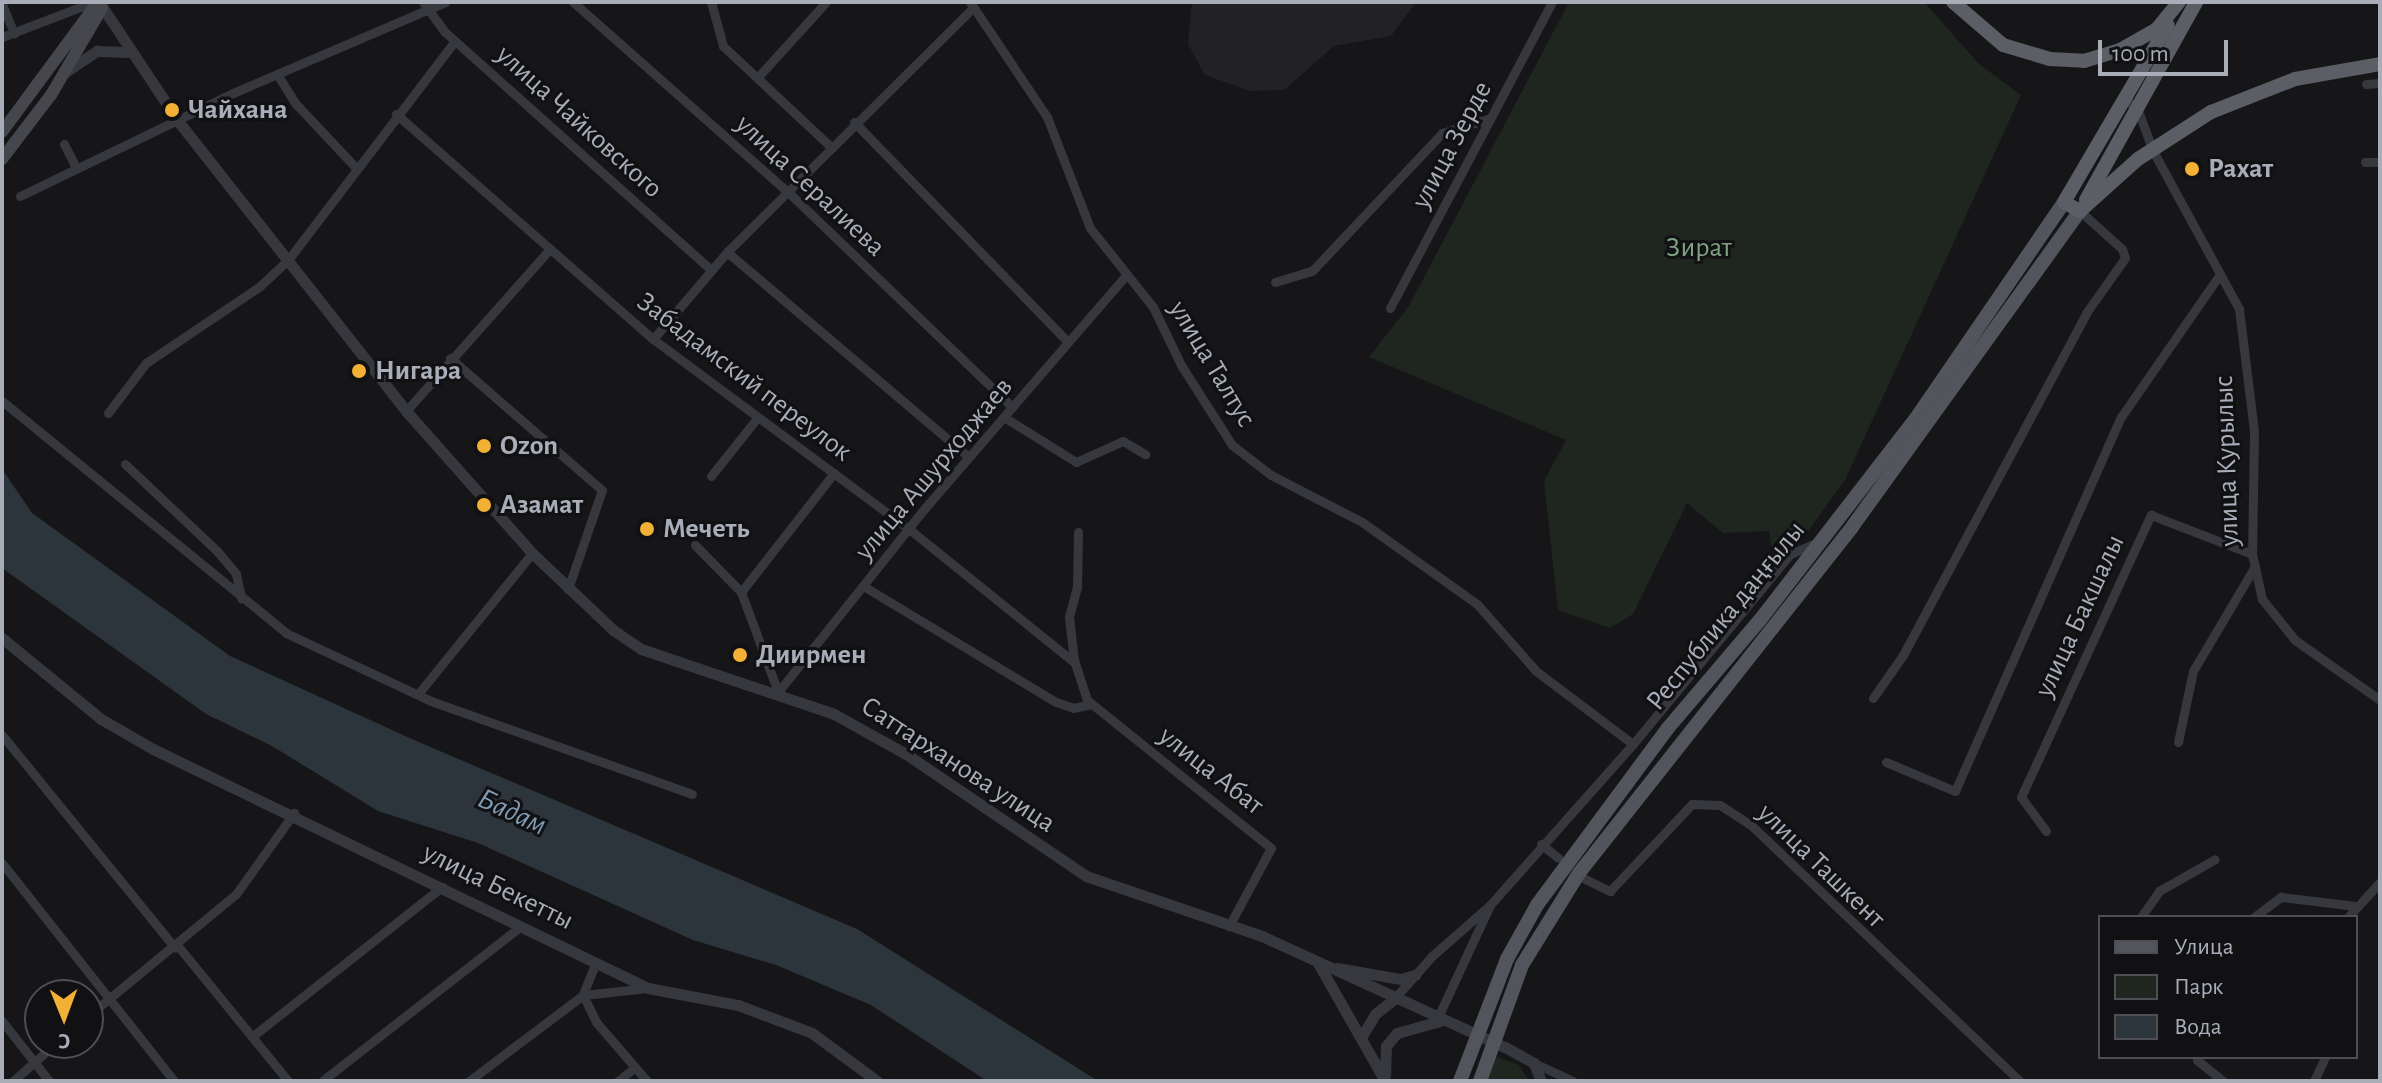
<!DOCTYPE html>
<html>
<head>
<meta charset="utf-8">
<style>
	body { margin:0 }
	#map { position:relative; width:2382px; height:1083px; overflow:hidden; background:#161618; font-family:"Alegreya Sans",sans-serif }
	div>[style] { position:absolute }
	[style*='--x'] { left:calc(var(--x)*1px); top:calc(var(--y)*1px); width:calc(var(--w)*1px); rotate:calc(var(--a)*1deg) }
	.built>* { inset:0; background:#222225 }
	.green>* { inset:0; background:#1e261f }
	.water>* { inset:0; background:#2c353c }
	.minor>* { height:9px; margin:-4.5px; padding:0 4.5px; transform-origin:4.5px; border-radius:4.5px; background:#37383d }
	.tertiary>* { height:11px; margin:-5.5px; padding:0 5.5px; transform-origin:5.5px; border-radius:5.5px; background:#37383d }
	.secondary>* { height:12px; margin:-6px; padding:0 6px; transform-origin:6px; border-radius:6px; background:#45474d }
	.primary>* { height:14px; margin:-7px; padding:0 7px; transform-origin:7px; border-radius:7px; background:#53555c }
	.trunk>* { height:14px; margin:-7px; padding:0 7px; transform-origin:7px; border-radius:7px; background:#5b5e65 }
	.primary-bridge>* { height:14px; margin:-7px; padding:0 7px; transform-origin:7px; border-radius:7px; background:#53555c }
	.dots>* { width:22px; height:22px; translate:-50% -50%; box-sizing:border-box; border:4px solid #111113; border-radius:50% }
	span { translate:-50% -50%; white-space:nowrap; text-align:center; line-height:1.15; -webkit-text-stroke:6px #111113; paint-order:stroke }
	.poi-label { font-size:28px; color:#a8adb8; font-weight:700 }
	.left { translate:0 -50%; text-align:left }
	.street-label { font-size:28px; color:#a8adb8 }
	.park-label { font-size:28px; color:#7fa381 }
	.water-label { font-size:30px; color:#7f9bb3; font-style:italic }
	.frame { position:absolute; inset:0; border:4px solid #a8adb8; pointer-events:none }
	.legend { position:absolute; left:2098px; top:915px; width:260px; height:144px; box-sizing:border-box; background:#111113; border:2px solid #4d4f55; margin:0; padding:10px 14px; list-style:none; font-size:24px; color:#a8adb8 }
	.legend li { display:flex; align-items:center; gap:16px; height:40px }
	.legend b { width:40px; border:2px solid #4d4f55 }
	.north { position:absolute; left:24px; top:979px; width:80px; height:80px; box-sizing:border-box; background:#111113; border:2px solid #4d4f55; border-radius:50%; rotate:179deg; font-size:22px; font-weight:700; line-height:32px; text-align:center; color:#a8adb8 }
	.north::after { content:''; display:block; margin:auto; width:28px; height:36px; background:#f2b134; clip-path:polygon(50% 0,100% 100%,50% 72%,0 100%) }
	.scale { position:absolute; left:2098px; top:40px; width:130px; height:36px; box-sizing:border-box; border:4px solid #a8adb8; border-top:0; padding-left:10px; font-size:24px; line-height:28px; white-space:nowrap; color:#a8adb8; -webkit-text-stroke:6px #111113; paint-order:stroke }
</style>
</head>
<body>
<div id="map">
	<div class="built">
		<i style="clip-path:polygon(1192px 2px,1416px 2px,1391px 36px,1334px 46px,1284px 90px,1250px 91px,1205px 75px,1188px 44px)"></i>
	</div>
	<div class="green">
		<i style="clip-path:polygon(1569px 2px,1924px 2px,1979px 64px,2021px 95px,1845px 480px,1798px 545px,1772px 550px,1769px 531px,1723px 533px,1687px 503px,1633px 614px,1610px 628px,1558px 610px,1544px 481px,1566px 440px,1369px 357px,1409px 306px)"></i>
		<i style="clip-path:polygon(1494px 1056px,1519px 1065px,1529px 1081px,1485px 1081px)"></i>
	</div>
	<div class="water">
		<i style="clip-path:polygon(2px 469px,32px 513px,230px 656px,414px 740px,857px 929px,1098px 1081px,987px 1081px,871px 1005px,776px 965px,693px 940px,478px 843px,378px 811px,272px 746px,206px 714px,2px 568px)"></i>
	</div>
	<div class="minor">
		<i style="--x:423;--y:2;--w:37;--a:54"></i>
		<i style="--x:445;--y:32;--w:357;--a:41.8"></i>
		<i style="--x:573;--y:2;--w:286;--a:41.5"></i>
		<i style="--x:787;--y:191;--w:312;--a:43.8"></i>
		<i style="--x:711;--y:2;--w:46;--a:74.7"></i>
		<i style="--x:723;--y:46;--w:146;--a:43.1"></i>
		<i style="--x:970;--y:2;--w:138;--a:56.2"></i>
		<i style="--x:1047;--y:117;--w:119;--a:68.8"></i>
		<i style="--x:1090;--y:228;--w:101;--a:51.4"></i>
		<i style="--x:1153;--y:307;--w:64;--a:64.2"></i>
		<i style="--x:1181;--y:365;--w:95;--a:57.5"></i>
		<i style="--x:1232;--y:445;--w:49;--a:37.6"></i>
		<i style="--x:1271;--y:475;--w:102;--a:27.3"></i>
		<i style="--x:1362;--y:522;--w:141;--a:35.5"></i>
		<i style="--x:1477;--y:604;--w:89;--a:48.6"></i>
		<i style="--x:1536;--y:671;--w:121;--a:37"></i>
		<i style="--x:2;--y:4;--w:32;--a:68"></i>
		<i style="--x:2;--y:37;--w:97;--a:-21"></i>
		<i style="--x:277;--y:74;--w:36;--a:58"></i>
		<i style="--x:296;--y:104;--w:88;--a:46.8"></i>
		<i style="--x:758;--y:77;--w:101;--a:-47.8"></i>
		<i style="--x:2366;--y:84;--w:14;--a:-4"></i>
		<i style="--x:2124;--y:98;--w:16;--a:38"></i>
		<i style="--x:2137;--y:108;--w:46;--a:69.6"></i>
		<i style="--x:2153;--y:151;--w:180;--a:61.4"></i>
		<i style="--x:2239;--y:309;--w:124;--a:83"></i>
		<i style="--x:2254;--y:432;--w:122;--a:90.9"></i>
		<i style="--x:2252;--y:554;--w:46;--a:77.5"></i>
		<i style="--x:2262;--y:599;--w:53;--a:51.2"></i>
		<i style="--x:2295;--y:640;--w:104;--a:35.2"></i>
		<i style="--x:396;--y:114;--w:342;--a:41.2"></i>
		<i style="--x:653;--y:339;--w:319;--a:36.6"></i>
		<i style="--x:909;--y:529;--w:213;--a:38.9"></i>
		<i style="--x:854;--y:122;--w:307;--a:45.8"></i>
		<i style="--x:64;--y:144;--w:25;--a:63"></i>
		<i style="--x:2365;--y:162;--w:15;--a:0"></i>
		<i style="--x:20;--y:196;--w:237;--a:-25.8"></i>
		<i style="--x:233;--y:93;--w:231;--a:-23.2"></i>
		<i style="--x:727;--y:252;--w:317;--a:40.3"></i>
		<i style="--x:1275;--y:282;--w:39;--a:-17"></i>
		<i style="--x:1312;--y:271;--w:190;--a:-46.7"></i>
		<i style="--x:1442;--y:133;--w:51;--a:-17"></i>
		<i style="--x:1390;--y:308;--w:346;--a:-62.1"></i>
		<i style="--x:653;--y:339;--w:114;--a:-49.6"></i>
		<i style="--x:727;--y:252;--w:344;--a:-44.8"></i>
		<i style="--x:450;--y:358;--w:201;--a:41"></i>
		<i style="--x:602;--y:490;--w:105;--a:109"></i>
		<i style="--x:2;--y:401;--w:367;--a:39.2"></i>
		<i style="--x:286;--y:633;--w:160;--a:25.1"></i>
		<i style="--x:431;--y:701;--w:277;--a:19.6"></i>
		<i style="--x:406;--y:411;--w:217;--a:-48.4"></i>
		<i style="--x:108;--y:413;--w:63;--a:-52.8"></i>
		<i style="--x:146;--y:363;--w:138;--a:-34"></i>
		<i style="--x:260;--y:286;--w:38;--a:-43"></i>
		<i style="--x:288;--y:260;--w:275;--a:-52.7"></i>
		<i style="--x:1004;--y:417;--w:85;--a:32"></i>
		<i style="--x:1076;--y:462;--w:51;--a:-24.1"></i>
		<i style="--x:1123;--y:441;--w:26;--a:31"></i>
		<i style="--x:125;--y:464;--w:127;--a:43.4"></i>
		<i style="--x:217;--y:551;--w:30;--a:50"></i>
		<i style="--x:236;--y:574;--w:25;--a:78"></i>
		<i style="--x:711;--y:476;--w:75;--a:-51.5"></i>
		<i style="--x:1078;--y:532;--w:55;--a:91"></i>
		<i style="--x:1077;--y:587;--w:31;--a:105"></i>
		<i style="--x:1069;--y:617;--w:43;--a:83.4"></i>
		<i style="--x:1074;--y:660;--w:42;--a:72"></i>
		<i style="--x:1087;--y:700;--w:236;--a:38.8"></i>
		<i style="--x:1271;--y:848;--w:89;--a:118.3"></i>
		<i style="--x:695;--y:545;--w:66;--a:45.6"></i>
		<i style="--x:741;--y:592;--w:107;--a:69.7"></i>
		<i style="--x:865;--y:587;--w:223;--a:31.1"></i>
		<i style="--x:1056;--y:702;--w:18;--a:19"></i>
		<i style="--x:1073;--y:708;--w:19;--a:-12"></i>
		<i style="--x:741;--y:592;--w:151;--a:-52"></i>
		<i style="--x:778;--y:692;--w:236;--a:-51.4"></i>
		<i style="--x:925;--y:508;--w:308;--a:-49.2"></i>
		<i style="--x:418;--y:694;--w:181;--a:-51"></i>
		<i style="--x:1873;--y:698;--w:52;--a:-55.1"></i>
		<i style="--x:1903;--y:655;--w:388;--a:-61.8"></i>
		<i style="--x:2086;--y:313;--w:67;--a:-54.7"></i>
		<i style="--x:2125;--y:258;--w:9;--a:-108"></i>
		<i style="--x:2122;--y:249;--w:57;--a:-137.9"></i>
		<i style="--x:2;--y:735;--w:274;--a:50.9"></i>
		<i style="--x:2178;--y:742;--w:73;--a:-78.1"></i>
		<i style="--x:2193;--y:671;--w:122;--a:-59.4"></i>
		<i style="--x:1886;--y:762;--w:75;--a:22.8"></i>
		<i style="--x:1955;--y:791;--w:409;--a:-66.1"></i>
		<i style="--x:2121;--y:417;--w:174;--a:-55.3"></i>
		<i style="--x:2046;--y:831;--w:42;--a:-126.3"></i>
		<i style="--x:2021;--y:797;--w:311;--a:-65.3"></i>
		<i style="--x:2151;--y:515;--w:108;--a:21.1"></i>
		<i style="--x:1541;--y:844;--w:22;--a:39"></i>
		<i style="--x:2;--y:863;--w:278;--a:51.7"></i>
		<i style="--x:1585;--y:879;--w:28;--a:26"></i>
		<i style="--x:1610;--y:891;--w:120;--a:-46.7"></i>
		<i style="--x:1692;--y:804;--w:28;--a:2"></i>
		<i style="--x:1720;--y:805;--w:38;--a:33"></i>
		<i style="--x:1752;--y:826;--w:370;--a:43.6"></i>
		<i style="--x:1490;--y:905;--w:215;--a:-48.4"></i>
		<i style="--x:1633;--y:744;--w:246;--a:-50.4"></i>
		<i style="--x:1790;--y:554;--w:30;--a:-23"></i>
		<i style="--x:2141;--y:917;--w:32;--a:-55"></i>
		<i style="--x:2159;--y:891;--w:64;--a:-29.7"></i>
		<i style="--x:2254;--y:917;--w:34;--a:-37"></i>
		<i style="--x:2281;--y:897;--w:75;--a:6.9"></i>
		<i style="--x:2348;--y:917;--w:47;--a:-47.6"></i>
		<i style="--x:178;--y:946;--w:174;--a:50.8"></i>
		<i style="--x:596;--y:962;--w:35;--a:112"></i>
		<i style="--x:583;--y:995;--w:30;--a:64"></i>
		<i style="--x:596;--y:1022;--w:78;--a:49.2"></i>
		<i style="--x:1394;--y:999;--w:57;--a:-48.5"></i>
		<i style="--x:1432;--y:956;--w:77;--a:-41.3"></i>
		<i style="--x:1490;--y:905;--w:126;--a:114.9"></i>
		<i style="--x:88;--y:1016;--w:192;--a:-39.5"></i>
		<i style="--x:236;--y:894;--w:100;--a:-54.4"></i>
		<i style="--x:2;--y:1021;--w:76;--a:51.9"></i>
		<i style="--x:253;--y:1036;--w:241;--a:-38.3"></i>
		<i style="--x:2197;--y:1060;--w:33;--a:39"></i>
		<i style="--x:1534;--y:1063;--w:43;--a:24.8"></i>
		<i style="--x:13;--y:1081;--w:57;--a:-41.5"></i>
		<i style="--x:322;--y:1081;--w:252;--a:-37.9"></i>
		<i style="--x:469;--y:1081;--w:143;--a:-37"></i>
		<i style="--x:583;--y:995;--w:65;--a:-6.1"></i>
		<i style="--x:618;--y:1081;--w:19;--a:-39"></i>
		<i style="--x:2314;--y:1081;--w:26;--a:-65"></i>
	</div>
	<div class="tertiary">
		<i style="--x:99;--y:2;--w:143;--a:56.4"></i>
		<i style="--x:178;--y:121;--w:369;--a:51.8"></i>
		<i style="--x:406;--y:411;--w:190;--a:48.4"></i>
		<i style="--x:532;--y:553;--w:112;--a:43.5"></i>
		<i style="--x:613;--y:630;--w:34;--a:34"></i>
		<i style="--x:641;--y:649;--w:204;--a:18.6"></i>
		<i style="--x:834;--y:714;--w:82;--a:29.1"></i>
		<i style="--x:906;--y:754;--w:217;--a:34.1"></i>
		<i style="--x:1086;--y:876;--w:186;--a:18.8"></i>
		<i style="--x:1262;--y:936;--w:267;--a:24.6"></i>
		<i style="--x:1505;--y:1047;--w:33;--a:29"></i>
		<i style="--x:1534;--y:1063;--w:19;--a:69"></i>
		<i style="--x:64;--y:73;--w:40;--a:-34"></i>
		<i style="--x:97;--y:51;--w:31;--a:2"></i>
		<i style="--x:2;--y:638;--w:128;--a:39.3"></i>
		<i style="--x:101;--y:719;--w:60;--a:30"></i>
		<i style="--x:153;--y:749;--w:550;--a:25.77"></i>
		<i style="--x:648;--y:988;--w:92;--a:10.7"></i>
		<i style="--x:738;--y:1005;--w:79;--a:20.7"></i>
		<i style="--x:812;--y:1033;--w:81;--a:36.4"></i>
		<i style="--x:1318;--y:963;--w:136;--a:60.4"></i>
		<i style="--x:1337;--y:968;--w:65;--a:9.8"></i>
		<i style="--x:1401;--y:979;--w:15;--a:-16"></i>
		<i style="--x:1362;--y:1036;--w:26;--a:-59"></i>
		<i style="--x:1375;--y:1014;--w:24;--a:-38"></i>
		<i style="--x:1385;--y:1075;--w:29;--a:-88"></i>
		<i style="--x:1386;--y:1046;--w:17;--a:-50"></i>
		<i style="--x:1397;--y:1033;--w:45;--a:-15.6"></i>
	</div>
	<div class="secondary">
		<i style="--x:2;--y:132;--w:162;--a:-53.6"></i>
		<i style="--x:2;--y:159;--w:81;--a:-52.6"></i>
		<i style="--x:51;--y:95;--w:101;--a:-59.6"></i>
	</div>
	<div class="primary">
		<i style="--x:1507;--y:959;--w:62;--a:-60.9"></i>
		<i style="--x:1537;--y:905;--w:220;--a:-53.5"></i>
		<i style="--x:1668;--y:728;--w:142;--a:-49.6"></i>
		<i style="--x:1760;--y:620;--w:260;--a:-52.3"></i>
		<i style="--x:1919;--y:414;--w:257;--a:-55.6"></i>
		<i style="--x:1522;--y:965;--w:108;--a:-58.2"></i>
		<i style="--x:1579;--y:873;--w:441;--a:-51.7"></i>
		<i style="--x:1852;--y:527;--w:390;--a:-54.2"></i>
	</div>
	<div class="trunk">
		<i style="--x:1953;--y:2;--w:66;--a:40.7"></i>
		<i style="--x:2003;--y:45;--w:49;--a:16.6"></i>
		<i style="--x:2050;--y:59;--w:34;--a:3"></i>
		<i style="--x:2084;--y:61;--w:38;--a:-17"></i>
		<i style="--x:2120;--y:50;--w:43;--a:-29.6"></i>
		<i style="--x:2157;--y:29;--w:35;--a:-51"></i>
		<i style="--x:2086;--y:200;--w:227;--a:-60.9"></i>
		<i style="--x:2080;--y:211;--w:78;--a:-41.9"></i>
		<i style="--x:2138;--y:159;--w:87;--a:-32.8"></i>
		<i style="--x:2211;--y:112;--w:90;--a:-21.4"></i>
		<i style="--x:2295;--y:79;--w:86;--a:-10"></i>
		<i style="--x:2080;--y:211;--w:18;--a:-151"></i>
		<i style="--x:2064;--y:202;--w:205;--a:-59.6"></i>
	</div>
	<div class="primary-bridge">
		<i style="--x:1460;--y:1081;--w:131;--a:-68.9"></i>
		<i style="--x:1480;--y:1081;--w:123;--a:-70.1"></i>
	</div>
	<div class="dots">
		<i style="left:172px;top:110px;background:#f2b134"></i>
		<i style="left:2192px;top:169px;background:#f2b134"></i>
		<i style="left:359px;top:371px;background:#f2b134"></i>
		<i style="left:484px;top:446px;background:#f2b134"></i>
		<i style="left:484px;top:505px;background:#f2b134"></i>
		<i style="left:647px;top:529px;background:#f2b134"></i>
		<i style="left:740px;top:655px;background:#f2b134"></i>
	</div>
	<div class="poi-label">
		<span class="left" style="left:188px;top:110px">Чайхана</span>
		<span class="left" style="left:2208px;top:169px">Рахат</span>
		<span class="left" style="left:375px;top:371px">Нигара</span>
		<span class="left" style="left:500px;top:446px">Ozon</span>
		<span class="left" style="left:500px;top:505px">Азамат</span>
		<span class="left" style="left:663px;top:529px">Мечеть</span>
		<span class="left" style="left:756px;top:655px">Диирмен</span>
	</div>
	<div class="street-label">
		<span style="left:579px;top:122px;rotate:42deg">улица Чайковского</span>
		<span style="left:1452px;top:145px;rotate:-62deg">улица Зерде</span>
		<span style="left:810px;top:186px;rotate:43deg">улица Сералиева</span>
		<span style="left:1212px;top:364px;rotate:59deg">улица Талтус</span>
		<span style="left:744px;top:377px;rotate:37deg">Забадамский переулок</span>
		<span style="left:2227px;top:461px;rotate:-92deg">улица Курылыс</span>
		<span style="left:934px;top:469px;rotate:-50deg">улица Ашурходжаев</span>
		<span style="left:1726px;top:616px;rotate:-51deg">Республика даңғылы</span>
		<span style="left:2080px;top:616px;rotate:-65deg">улица Бакшалы</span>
		<span style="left:958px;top:765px;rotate:33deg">Саттарханова улица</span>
		<span style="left:1211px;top:771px;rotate:38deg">улица Абат</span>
		<span style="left:1821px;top:866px;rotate:44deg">улица Ташкент</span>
		<span style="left:498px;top:887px;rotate:26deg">улица Бекетты</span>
	</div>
	<div class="park-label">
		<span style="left:1699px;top:248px">Зират</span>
	</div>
	<div class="water-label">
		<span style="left:512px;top:812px;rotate:25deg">Бадам</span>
	</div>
	<div class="frame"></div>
	<ul class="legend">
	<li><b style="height:10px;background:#53555c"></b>Улица</li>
	<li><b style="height:22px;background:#1e261f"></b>Парк</li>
	<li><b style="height:22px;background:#2c353c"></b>Вода</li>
	</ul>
	<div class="north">С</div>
	<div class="scale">100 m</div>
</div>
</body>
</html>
